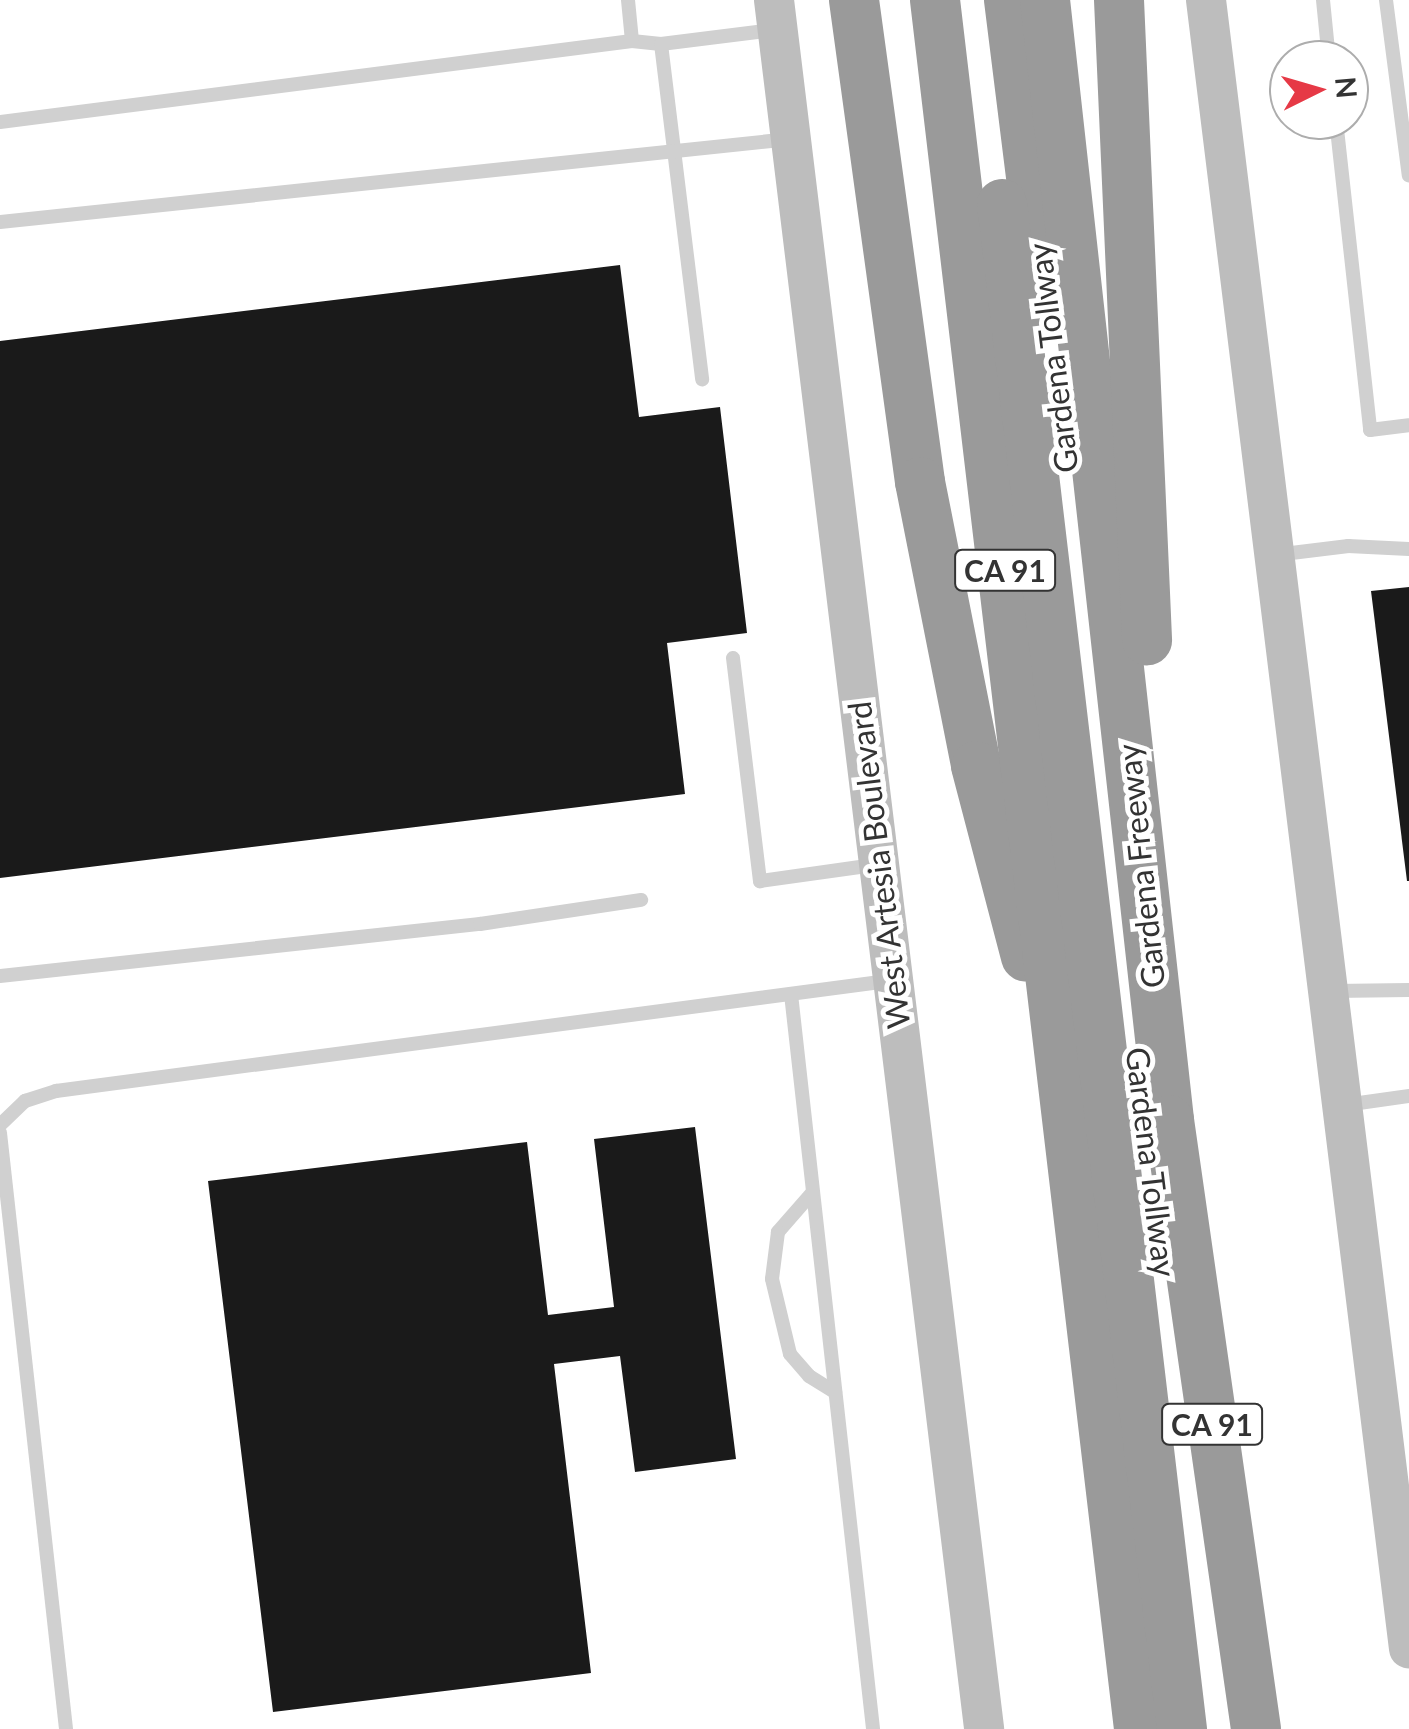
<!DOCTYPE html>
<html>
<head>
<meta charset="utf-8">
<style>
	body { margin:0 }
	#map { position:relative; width:1409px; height:1729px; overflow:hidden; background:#fff; font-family:Lato,sans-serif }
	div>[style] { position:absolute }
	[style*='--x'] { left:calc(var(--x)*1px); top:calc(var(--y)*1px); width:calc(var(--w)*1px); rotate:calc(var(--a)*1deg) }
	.building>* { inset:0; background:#1a1a1a }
	.lane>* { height:14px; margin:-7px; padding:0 7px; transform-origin:7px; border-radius:7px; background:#d0d0d0 }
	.secondary>* { height:40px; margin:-20px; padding:0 20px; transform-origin:20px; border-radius:20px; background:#bdbdbd }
	.highway>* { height:50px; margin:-25px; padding:0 25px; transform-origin:25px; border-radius:25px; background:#9a9a9a }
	span { translate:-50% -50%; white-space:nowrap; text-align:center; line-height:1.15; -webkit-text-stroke:10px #fff; paint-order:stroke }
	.shield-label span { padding:2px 8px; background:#fff; border:2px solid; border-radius:8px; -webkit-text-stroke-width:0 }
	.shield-label { font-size:30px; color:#333; font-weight:700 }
	.street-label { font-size:32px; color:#333 }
	.north { position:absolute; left:1269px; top:40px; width:100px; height:100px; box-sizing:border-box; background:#fff; border:2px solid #adadad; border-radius:50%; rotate:85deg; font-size:28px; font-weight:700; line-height:40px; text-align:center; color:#333 }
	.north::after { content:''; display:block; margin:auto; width:35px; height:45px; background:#e63946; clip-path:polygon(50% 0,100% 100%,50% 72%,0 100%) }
</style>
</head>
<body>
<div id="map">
	<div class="building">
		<i style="clip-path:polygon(620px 265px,639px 417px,720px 407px,747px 633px,667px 643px,685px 794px,0 878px,0 341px)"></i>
		<i style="clip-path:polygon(1409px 587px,1409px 881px,1407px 881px,1371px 591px)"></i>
		<i style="clip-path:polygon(695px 1127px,736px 1459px,635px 1472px,620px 1356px,554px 1364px,591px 1673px,273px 1712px,208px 1181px,527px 1142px,548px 1315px,614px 1307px,594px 1139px)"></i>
	</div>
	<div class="lane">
		<i style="--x:628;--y:0;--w:41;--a:84.4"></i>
		<i style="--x:632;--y:41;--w:29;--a:6"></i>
		<i style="--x:661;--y:44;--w:114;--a:-7.1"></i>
		<i style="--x:1323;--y:0;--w:60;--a:84.3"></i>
		<i style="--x:1386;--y:0;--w:177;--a:82.6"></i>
		<i style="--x:661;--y:44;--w:338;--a:83"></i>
		<i style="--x:1336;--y:120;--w:312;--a:83.7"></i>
		<i style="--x:1370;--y:430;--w:39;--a:-7"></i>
		<i style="--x:0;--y:122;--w:637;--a:-7.3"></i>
		<i style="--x:0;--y:222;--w:794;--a:-6"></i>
		<i style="--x:1275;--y:555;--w:74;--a:-7"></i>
		<i style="--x:1348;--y:546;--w:61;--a:2.8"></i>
		<i style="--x:733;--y:658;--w:225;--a:83.1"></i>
		<i style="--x:760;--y:881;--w:115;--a:-8"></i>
		<i style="--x:0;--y:976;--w:483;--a:-6.2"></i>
		<i style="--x:480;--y:924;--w:163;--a:-8.5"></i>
		<i style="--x:1334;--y:991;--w:75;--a:-0.8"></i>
		<i style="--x:791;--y:994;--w:740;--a:83.63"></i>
		<i style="--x:1345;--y:1105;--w:65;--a:-8"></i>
		<i style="--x:0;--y:1125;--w:35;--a:-44"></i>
		<i style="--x:25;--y:1101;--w:33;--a:-18"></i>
		<i style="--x:56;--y:1091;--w:839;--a:-7.53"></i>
		<i style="--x:0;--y:1133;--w:600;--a:83.68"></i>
		<i style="--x:812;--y:1193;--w:52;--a:131.1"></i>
		<i style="--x:778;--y:1232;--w:47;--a:97.3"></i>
		<i style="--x:772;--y:1279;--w:77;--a:76.5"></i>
		<i style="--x:790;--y:1354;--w:29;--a:49"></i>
		<i style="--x:809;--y:1376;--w:31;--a:32"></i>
	</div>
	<div class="secondary">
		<i style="--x:774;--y:0;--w:1742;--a:83.07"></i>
		<i style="--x:1206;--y:0;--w:1661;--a:82.98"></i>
	</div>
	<div class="highway">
		<i style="--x:854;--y:0;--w:486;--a:82.2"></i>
		<i style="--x:920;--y:482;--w:289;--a:78.8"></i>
		<i style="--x:976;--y:766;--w:197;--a:75.3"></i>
		<i style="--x:935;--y:0;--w:1741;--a:83.27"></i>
		<i style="--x:1009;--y:0;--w:252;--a:82.9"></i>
		<i style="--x:1045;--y:0;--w:1127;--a:83.68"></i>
		<i style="--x:1169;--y:1120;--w:615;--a:81.87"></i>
		<i style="--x:1119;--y:0;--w:641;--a:87.49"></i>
		<i style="--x:1002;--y:204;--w:1536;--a:83.27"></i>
	</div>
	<div class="shield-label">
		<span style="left:1005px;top:570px">CA 91</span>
		<span style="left:1212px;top:1424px">CA 91</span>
	</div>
	<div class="street-label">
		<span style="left:1053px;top:358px;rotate:-97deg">Gardena Tollway</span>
		<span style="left:879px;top:865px;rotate:-97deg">West Artesia Boulevard</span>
		<span style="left:1141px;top:866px;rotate:-96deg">Gardena Freeway</span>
		<span style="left:1151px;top:1162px;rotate:83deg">Gardena Tollway</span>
	</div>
	<div class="north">N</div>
</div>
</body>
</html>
